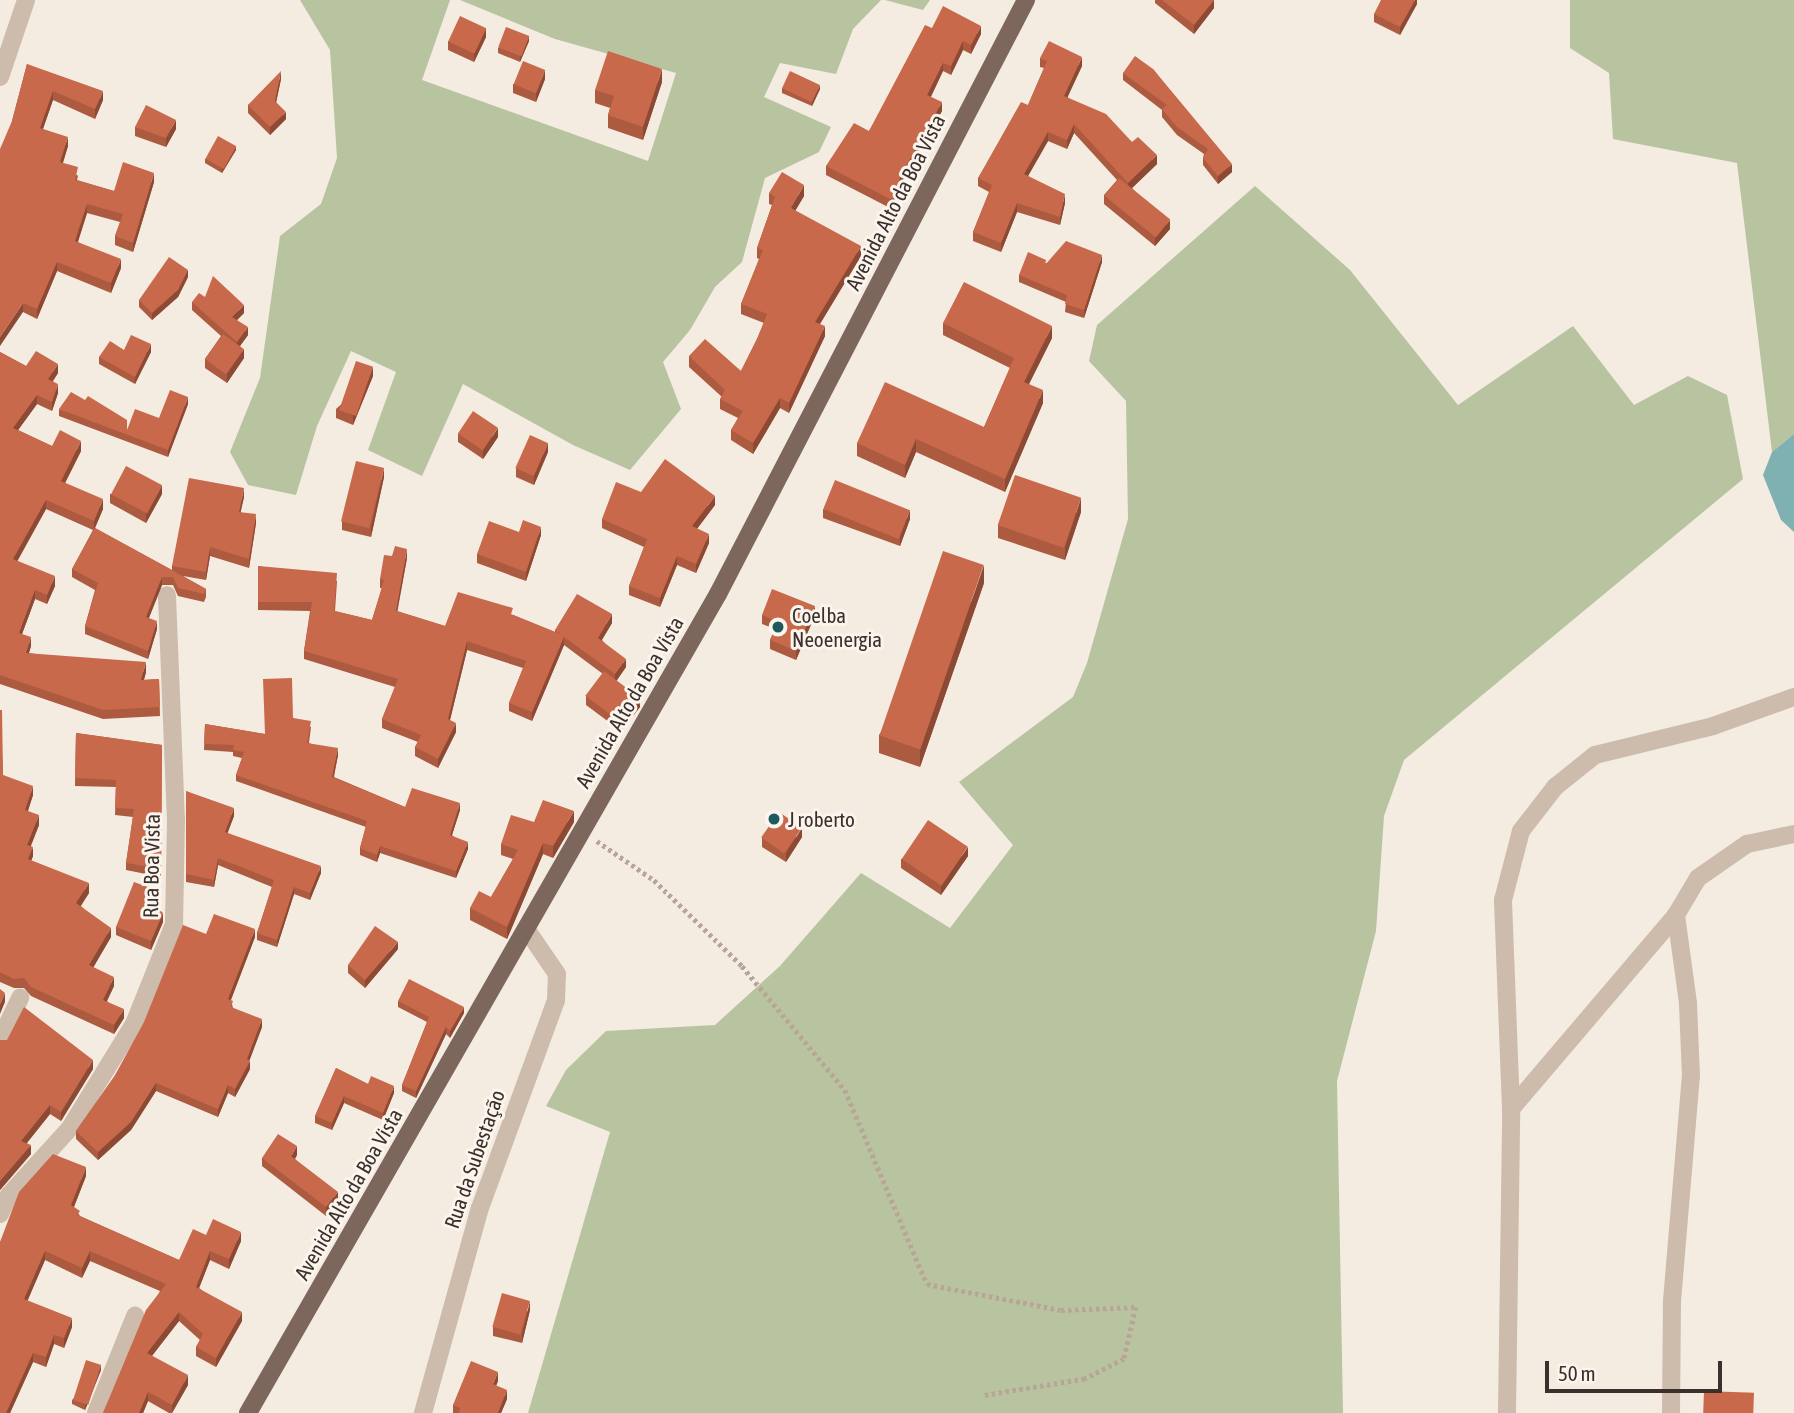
<!DOCTYPE html>
<html>
<head>
<meta charset="utf-8">
<style>
	body { margin:0 }
	#map { position:relative; width:1794px; height:1413px; overflow:hidden; background:#f4ebe1; font-family:"Asap Condensed",sans-serif }
	div>[style] { position:absolute }
	[style*='--x'] { left:calc(var(--x)*1px); top:calc(var(--y)*1px); width:calc(var(--w)*1px); rotate:calc(var(--a)*1deg) }
	.green>* { inset:0; background:#b8c4a0 }
	.water>* { inset:0; background:#7fb0b2 }
	.path>* { height:4.5px; margin-top:-2.25px; transform-origin:0; background:repeating-linear-gradient(90deg,#b9a596 0 3.5px,transparent 0 7px) }
	.street>* { height:18px; margin:-9px; padding:0 9px; transform-origin:9px; border-radius:9px; background:#cdbbac }
	.primary>* { height:18px; margin:-9px; padding:0 9px; transform-origin:9px; border-radius:9px; background:#7d675c }
	.wall>* { inset:0; background:#ac5a40 }
	.shaded-wall>* { inset:0; background:#8c4a34 }
	.building>* { inset:0; background:#c8694b; transform-origin:0 0 }
	.dots>* { width:19px; height:19px; translate:-50% -50%; box-sizing:border-box; border:4px solid #fbf5ee; border-radius:50% }
	span { translate:-50% -50%; white-space:nowrap; text-align:center; line-height:1.15; -webkit-text-stroke:6px #fbf5ee; paint-order:stroke }
	.street-label { font-size:21px; color:#3b302b }
	.poi-label { font-size:21px; color:#3b302b }
	.left { translate:0 -50%; text-align:left }
	.scale { position:absolute; left:1545px; top:1361px; width:177px; height:32px; box-sizing:border-box; border:4px solid #3b302b; border-top:0; padding-left:9px; font-size:21px; line-height:24px; white-space:nowrap; color:#3b302b; -webkit-text-stroke:5px #fbf5ee; paint-order:stroke }
</style>
</head>
<body>
<div id="map">
	<div class="green">
		<i style="clip-path:polygon(300px 0,450px 0,422px 80px,648px 161px,676px 73px,555px 39px,460px 0,881px 0,853px 29px,836px 74px,780px 63px,764px 97px,831px 127px,819px 152px,765px 178px,742px 262px,715px 287px,690px 330px,663px 362px,681px 409px,630px 470px,573px 445px,463px 384px,422px 476px,368px 450px,396px 372px,351px 351px,317px 426px,296px 495px,248px 485px,230px 452px,260px 378px,280px 236px,321px 204px,337px 158px,330px 50px)"></i>
		<i style="clip-path:polygon(885px 0,930px 0,923px 10px)"></i>
		<i style="clip-path:polygon(1570px 0,1794px 0,1794px 434px,1772px 452px,1737px 163px,1613px 139px,1609px 73px,1570px 48px)"></i>
		<i style="clip-path:polygon(1255px 186px,1350px 270px,1458px 405px,1573px 326px,1634px 405px,1688px 376px,1727px 395px,1743px 479px,1404px 760px,1384px 816px,1376px 931px,1337px 1081px,1343px 1413px,528px 1413px,610px 1132px,546px 1106px,566px 1070px,606px 1031px,715px 1025px,780px 966px,861px 873px,950px 928px,1013px 845px,959px 782px,1073px 697px,1087px 663px,1128px 519px,1126px 401px,1089px 361px,1097px 325px)"></i>
	</div>
	<div class="water">
		<i style="clip-path:polygon(1794px 434px,1794px 532px,1781px 520px,1763px 475px,1772px 452px)"></i>
	</div>
	<div class="path">
		<i style="--x:597;--y:841;--w:69;--a:34.4"></i>
		<i style="--x:654;--y:880;--w:123;--a:44.3"></i>
		<i style="--x:742;--y:966;--w:161;--a:50.3"></i>
		<i style="--x:845;--y:1090;--w:211;--a:67.1"></i>
		<i style="--x:927;--y:1284;--w:136;--a:11"></i>
		<i style="--x:1061;--y:1310;--w:75;--a:-2.3"></i>
		<i style="--x:1136;--y:1307;--w:53;--a:103"></i>
		<i style="--x:1124;--y:1359;--w:44;--a:152.9"></i>
		<i style="--x:1085;--y:1379;--w:105;--a:170.7"></i>
	</div>
	<div class="street">
		<i style="--x:0;--y:77;--w:81;--a:-71.3"></i>
		<i style="--x:0;--y:1040;--w:47;--a:-64.5"></i>
		<i style="--x:1511;--y:1109;--w:255;--a:-49.6"></i>
		<i style="--x:1676;--y:915;--w:43;--a:-59.3"></i>
		<i style="--x:1698;--y:878;--w:60;--a:-34.8"></i>
		<i style="--x:1747;--y:844;--w:48;--a:-12"></i>
		<i style="--x:0;--y:1214;--w:21;--a:-65"></i>
		<i style="--x:9;--y:1195;--w:91;--a:-47.7"></i>
		<i style="--x:70;--y:1128;--w:122;--a:-58.4"></i>
		<i style="--x:134;--y:1024;--w:108;--a:-68.2"></i>
		<i style="--x:174;--y:924;--w:103;--a:-88.9"></i>
		<i style="--x:176;--y:821;--w:226;--a:-92.3"></i>
		<i style="--x:96;--y:1413;--w:105;--a:-68.1"></i>
		<i style="--x:423;--y:1413;--w:213;--a:-74.5"></i>
		<i style="--x:480;--y:1208;--w:221;--a:-69.9"></i>
		<i style="--x:556;--y:1000;--w:26;--a:-88"></i>
		<i style="--x:557;--y:974;--w:53;--a:-124.3"></i>
		<i style="--x:1507;--y:1413;--w:304;--a:-89.2"></i>
		<i style="--x:1511;--y:1109;--w:209;--a:-92.2"></i>
		<i style="--x:1503;--y:900;--w:71;--a:-75.4"></i>
		<i style="--x:1521;--y:831;--w:56;--a:-52.3"></i>
		<i style="--x:1555;--y:787;--w:51;--a:-38.7"></i>
		<i style="--x:1595;--y:755;--w:122;--a:-13.8"></i>
		<i style="--x:1713;--y:726;--w:86;--a:-19.7"></i>
		<i style="--x:1671;--y:1413;--w:112;--a:-89.5"></i>
		<i style="--x:1672;--y:1301;--w:226;--a:-85.2"></i>
		<i style="--x:1691;--y:1076;--w:73;--a:-92.4"></i>
		<i style="--x:1688;--y:1003;--w:89;--a:-97.8"></i>
	</div>
	<div class="primary">
		<i style="--x:248;--y:1413;--w:944;--a:-60.15"></i>
		<i style="--x:718;--y:594;--w:669;--a:-62.59"></i>
	</div>
	<div class="wall">
		<i style="clip-path:polygon(1155px 0,1214px 0,1214px 8px,1194px 34px,1155px 3px)"></i>
		<i style="clip-path:polygon(1417px 0,1417px 4px,1400px 35px,1374px 22px,1374px 14px)"></i>
		<i style="clip-path:polygon(932px 28px,981px 34px,971px 54px,963px 50px,951px 75px,943px 71px,931px 97px,942px 111px,901px 183px,892px 209px,826px 175px,826px 166px,869px 131px)"></i>
		<i style="clip-path:polygon(486px 37px,474px 62px,448px 50px,448px 41px)"></i>
		<i style="clip-path:polygon(529px 41px,520px 62px,498px 53px,498px 48px)"></i>
		<i style="clip-path:polygon(1040px 58px,1082px 66px,1067px 97px,1132px 142px,1157px 164px,1132px 188px,1170px 229px,1155px 246px,1104px 204px,1104px 195px,1117px 180px,1074px 133px,1067px 149px,1048px 141px,1028px 176px,1065px 203px,1060px 225px,1017px 212px,1001px 252px,973px 241px,973px 232px,989px 192px,978px 186px,978px 178px,1028px 105px,1044px 68px,1040px 67px)"></i>
		<i style="clip-path:polygon(27px 64px,103px 100px,95px 119px,53px 100px,43px 129px,68px 146px,63px 163px,78px 176px,77px 180px,114px 191px,154px 182px,133px 252px,115px 245px,115px 236px,120px 222px,87px 213px,78px 242px,121px 268px,111px 293px,57px 271px,37px 319px,23px 312px,12px 121px)"></i>
		<i style="clip-path:polygon(1153px 69px,1232px 172px,1218px 184px,1203px 165px,1203px 158px,1204px 154px,1177px 135px,1162px 117px,1162px 110px,1123px 80px,1123px 73px)"></i>
		<i style="clip-path:polygon(281px 79px,276px 102px,286px 119px,270px 135px,248px 113px,248px 105px)"></i>
		<i style="clip-path:polygon(545px 79px,536px 102px,513px 93px,513px 84px)"></i>
		<i style="clip-path:polygon(662px 82px,643px 140px,608px 128px,608px 115px,610px 108px,595px 103px,595px 90px)"></i>
		<i style="clip-path:polygon(782px 88px,820px 89px,812px 106px,782px 93px)"></i>
		<i style="clip-path:polygon(135px 127px,176px 129px,166px 147px,135px 136px)"></i>
		<i style="clip-path:polygon(236px 150px,222px 173px,205px 163px,205px 159px)"></i>
		<i style="clip-path:polygon(769px 193px,804px 196px,795px 211px,861px 256px,820px 324px,825px 336px,789px 413px,780px 408px,753px 454px,731px 440px,731px 430px,738px 418px,720px 409px,720px 399px,722px 397px,689px 367px,689px 356px,741px 371px,757px 339px,764px 323px,741px 314px,741px 304px,759px 259px,757px 258px,757px 248px,772px 205px,769px 204px)"></i>
		<i style="clip-path:polygon(1102px 262px,1084px 318px,1065px 312px,1066px 302px,1019px 282px,1019px 275px,1046px 263px)"></i>
		<i style="clip-path:polygon(188px 277px,178px 297px,152px 320px,139px 307px,139px 300px)"></i>
		<i style="clip-path:polygon(205px 297px,244px 313px,237px 320px,248px 335px,240px 346px,244px 358px,227px 383px,205px 368px,205px 359px,221px 336px,192px 310px,192px 302px)"></i>
		<i style="clip-path:polygon(943px 323px,1052px 338px,1029px 384px,1043px 403px,1005px 492px,916px 452px,905px 478px,857px 456px,857px 443px,984px 427px,1010px 368px,943px 335px)"></i>
		<i style="clip-path:polygon(124px 350px,151px 352px,135px 384px,99px 364px,99px 357px)"></i>
		<i style="clip-path:polygon(0 352px,26px 366px,58px 373px,53px 381px,58px 393px,52px 411px,37px 404px,18px 430px,52px 446px,81px 451px,65px 483px,103px 509px,95px 528px,172px 570px,172px 566px,244px 497px,240px 512px,256px 523px,249px 568px,210px 556px,206px 580px,183px 576px,206px 589px,206px 597px,204px 602px,178px 596px,173px 585px,162px 585px,149px 618px,157px 629px,148px 659px,85px 634px,85px 626px,95px 590px,72px 577px,72px 569px,93px 530px,46px 509px,17px 561px,55px 586px,47px 604px,35px 599px,22px 634px,31px 646px,29px 653px,146px 672px,144px 680px,159px 679px,160px 716px,103px 719px,0 684px)"></i>
		<i style="clip-path:polygon(373px 376px,353px 425px,336px 418px,336px 409px)"></i>
		<i style="clip-path:polygon(188px 404px,168px 457px,59px 416px,59px 409px,127px 430px,159px 418px)"></i>
		<i style="clip-path:polygon(458px 433px,498px 437px,483px 459px,458px 442px)"></i>
		<i style="clip-path:polygon(548px 452px,534px 485px,516px 477px,516px 468px)"></i>
		<i style="clip-path:polygon(384px 477px,371px 537px,342px 530px,342px 521px)"></i>
		<i style="clip-path:polygon(110px 494px,162px 494px,146px 523px,110px 503px)"></i>
		<i style="clip-path:polygon(715px 505px,697px 529px,709px 543px,696px 573px,677px 565px,660px 607px,629px 595px,629px 586px,644px 547px,602px 528px,602px 519px)"></i>
		<i style="clip-path:polygon(823px 509px,910px 519px,900px 546px,823px 518px)"></i>
		<i style="clip-path:polygon(1081px 512px,1065px 560px,998px 538px,998px 525px)"></i>
		<i style="clip-path:polygon(519px 532px,541px 535px,526px 581px,477px 563px,477px 554px)"></i>
		<i style="clip-path:polygon(407px 558px,397px 611px,445px 626px,513px 615px,555px 632px,555px 630px,612px 623px,602px 640px,626px 667px,616px 681px,640px 707px,621px 731px,586px 705px,586px 696px,603px 674px,564px 645px,532px 721px,509px 711px,509px 703px,523px 668px,467px 650px,450px 720px,456px 732px,438px 768px,415px 756px,415px 747px,418px 742px,382px 728px,382px 719px,395px 687px,304px 659px,304px 651px,310px 611px,258px 610px,258px 566px,337px 581px,335px 611px,372px 620px,382px 588px,380px 588px,380px 579px)"></i>
		<i style="clip-path:polygon(984px 583px,920px 767px,879px 753px,879px 735px)"></i>
		<i style="clip-path:polygon(762px 615px,815px 615px,796px 660px,770px 649px,770px 640px,775px 629px,762px 624px)"></i>
		<i style="clip-path:polygon(0 710px,3px 775px,33px 795px,28px 811px,39px 825px,31px 846px,33px 856px,31px 861px,89px 893px,81px 906px,111px 937px,93px 967px,114px 986px,107px 1001px,124px 1018px,114px 1034px,31px 996px,24px 988px,14px 988px,0 982px)"></i>
		<i style="clip-path:polygon(293px 718px,311px 727px,309px 743px,338px 755px,334px 777px,405px 807px,460px 810px,452px 835px,468px 849px,456px 878px,380px 853px,377px 862px,360px 855px,360px 848px,366px 827px,236px 781px,236px 775px,242px 758px,233px 756px,233px 752px,204px 750px,205px 724px,265px 734px)"></i>
		<i style="clip-path:polygon(76px 733px,162px 745px,161px 877px,126px 870px,126px 863px,133px 817px,115px 815px,116px 787px,75px 786px)"></i>
		<i style="clip-path:polygon(186px 791px,234px 816px,227px 833px,321px 873px,310px 900px,294px 894px,277px 947px,257px 940px,257px 933px,272px 887px,218px 865px,214px 887px,186px 882px)"></i>
		<i style="clip-path:polygon(534px 822px,574px 822px,553px 858px,543px 854px,507px 939px,470px 920px,470px 908px,491px 897px,513px 859px,501px 855px,501px 844px)"></i>
		<i style="clip-path:polygon(802px 837px,786px 862px,762px 847px,762px 838px)"></i>
		<i style="clip-path:polygon(968px 856px,941px 895px,901px 868px,901px 859px)"></i>
		<i style="clip-path:polygon(159px 900px,156px 907px,163px 922px,151px 950px,116px 935px,116px 927px)"></i>
		<i style="clip-path:polygon(206px 934px,255px 937px,231px 1000px,233px 1008px,262px 1027px,249px 1061px,250px 1069px,235px 1097px,228px 1093px,218px 1117px,156px 1091px,131px 1130px,98px 1160px,76px 1139px,76px 1131px,114px 1077px)"></i>
		<i style="clip-path:polygon(398px 949px,365px 988px,348px 973px,348px 965px)"></i>
		<i style="clip-path:polygon(398px 1001px,464px 1013px,450px 1038px,446px 1034px,416px 1098px,402px 1091px,402px 1085px,427px 1022px,398px 1007px)"></i>
		<i style="clip-path:polygon(0 1040px,93px 1069px,61px 1121px,50px 1114px,27px 1143px,31px 1154px,0 1190px)"></i>
		<i style="clip-path:polygon(336px 1068px,368px 1084px,394px 1093px,383px 1120px,344px 1103px,332px 1130px,315px 1123px,315px 1116px)"></i>
		<i style="clip-path:polygon(297px 1155px,295px 1159px,338px 1201px,326px 1216px,262px 1166px,262px 1158px)"></i>
		<i style="clip-path:polygon(86px 1176px,74px 1207px,80px 1216px,179px 1260px,206px 1235px,241px 1241px,229px 1269px,210px 1260px,199px 1288px,242px 1321px,216px 1367px,196px 1356px,196px 1347px,200px 1340px,179px 1321px,152px 1356px,188px 1385px,172px 1413px,169px 1413px,148px 1401px,143px 1413px,103px 1413px,160px 1291px,90px 1261px,82px 1278px,45px 1260px,27px 1301px,72px 1327px,64px 1348px,54px 1344px,46px 1367px,33px 1362px,10px 1413px,0 1413px,0 1242px)"></i>
		<i style="clip-path:polygon(530px 1310px,522px 1343px,493px 1336px,493px 1327px)"></i>
		<i style="clip-path:polygon(101px 1370px,85px 1410px,72px 1404px,72px 1400px)"></i>
		<i style="clip-path:polygon(498px 1381px,496px 1386px,507px 1399px,501px 1413px,453px 1413px,453px 1405px)"></i>
	</div>
	<div class="shaded-wall">
		<i style="clip-path:polygon(1214px 0,1214px 8px,1194px 34px,1194px 25px)"></i>
		<i style="clip-path:polygon(1415px 0,1417px 0,1417px 4px,1400px 35px,1400px 27px)"></i>
		<i style="clip-path:polygon(981px 26px,981px 34px,971px 54px,971px 45px)"></i>
		<i style="clip-path:polygon(486px 28px,486px 37px,474px 62px,474px 53px)"></i>
		<i style="clip-path:polygon(529px 36px,529px 41px,520px 62px,520px 57px)"></i>
		<i style="clip-path:polygon(963px 41px,963px 50px,951px 75px,951px 66px)"></i>
		<i style="clip-path:polygon(1082px 57px,1082px 66px,1064px 105px,1064px 96px)"></i>
		<i style="clip-path:polygon(943px 63px,943px 71px,927px 104px,927px 95px)"></i>
		<i style="clip-path:polygon(662px 69px,662px 82px,643px 140px,643px 127px)"></i>
		<i style="clip-path:polygon(545px 70px,545px 79px,536px 102px,536px 94px)"></i>
		<i style="clip-path:polygon(281px 71px,281px 79px,275px 108px,275px 101px)"></i>
		<i style="clip-path:polygon(820px 85px,820px 89px,812px 106px,812px 102px)"></i>
		<i style="clip-path:polygon(53px 91px,53px 100px,40px 137px,40px 128px)"></i>
		<i style="clip-path:polygon(103px 91px,103px 100px,95px 119px,95px 109px)"></i>
		<i style="clip-path:polygon(942px 102px,942px 111px,901px 183px,892px 209px,892px 200px,901px 175px)"></i>
		<i style="clip-path:polygon(286px 112px,286px 119px,270px 135px,270px 127px)"></i>
		<i style="clip-path:polygon(176px 120px,176px 129px,166px 147px,166px 138px)"></i>
		<i style="clip-path:polygon(1074px 124px,1074px 133px,1067px 149px,1067px 140px)"></i>
		<i style="clip-path:polygon(1048px 132px,1048px 141px,1024px 183px,1024px 174px)"></i>
		<i style="clip-path:polygon(68px 137px,68px 146px,60px 171px,60px 162px)"></i>
		<i style="clip-path:polygon(236px 146px,236px 150px,222px 173px,222px 169px)"></i>
		<i style="clip-path:polygon(1157px 155px,1157px 164px,1128px 192px,1128px 183px)"></i>
		<i style="clip-path:polygon(1232px 164px,1232px 172px,1218px 184px,1218px 176px)"></i>
		<i style="clip-path:polygon(154px 173px,154px 182px,133px 252px,133px 243px)"></i>
		<i style="clip-path:polygon(804px 185px,804px 196px,791px 218px,791px 208px)"></i>
		<i style="clip-path:polygon(1065px 194px,1065px 203px,1060px 225px,1060px 217px)"></i>
		<i style="clip-path:polygon(1017px 203px,1017px 212px,1001px 252px,1001px 243px)"></i>
		<i style="clip-path:polygon(87px 204px,87px 213px,75px 250px,75px 241px)"></i>
		<i style="clip-path:polygon(1170px 220px,1170px 229px,1155px 246px,1155px 237px)"></i>
		<i style="clip-path:polygon(861px 246px,861px 256px,815px 332px,815px 322px)"></i>
		<i style="clip-path:polygon(1102px 255px,1102px 262px,1084px 318px,1084px 310px)"></i>
		<i style="clip-path:polygon(121px 259px,121px 268px,111px 293px,111px 283px)"></i>
		<i style="clip-path:polygon(57px 262px,57px 271px,37px 319px,37px 309px)"></i>
		<i style="clip-path:polygon(188px 270px,188px 277px,178px 297px,152px 320px,152px 313px)"></i>
		<i style="clip-path:polygon(23px 303px,23px 312px,0 346px,0 337px)"></i>
		<i style="clip-path:polygon(244px 305px,244px 313px,232px 325px,232px 317px)"></i>
		<i style="clip-path:polygon(825px 326px,825px 336px,789px 413px,789px 403px)"></i>
		<i style="clip-path:polygon(1052px 326px,1052px 338px,1024px 394px,1024px 382px)"></i>
		<i style="clip-path:polygon(248px 327px,248px 335px,237px 350px,237px 342px)"></i>
		<i style="clip-path:polygon(151px 344px,151px 352px,135px 384px,135px 377px)"></i>
		<i style="clip-path:polygon(244px 349px,244px 358px,227px 383px,227px 374px)"></i>
		<i style="clip-path:polygon(58px 364px,58px 373px,48px 388px,48px 379px)"></i>
		<i style="clip-path:polygon(373px 367px,373px 376px,353px 425px,353px 416px)"></i>
		<i style="clip-path:polygon(58px 384px,58px 393px,52px 411px,52px 402px)"></i>
		<i style="clip-path:polygon(1043px 390px,1043px 403px,1005px 492px,1005px 479px)"></i>
		<i style="clip-path:polygon(37px 395px,37px 404px,13px 437px,13px 428px)"></i>
		<i style="clip-path:polygon(188px 397px,188px 404px,168px 457px,168px 450px)"></i>
		<i style="clip-path:polygon(780px 398px,780px 408px,753px 454px,753px 443px)"></i>
		<i style="clip-path:polygon(498px 428px,498px 437px,483px 459px,483px 450px)"></i>
		<i style="clip-path:polygon(916px 439px,916px 452px,905px 478px,905px 465px)"></i>
		<i style="clip-path:polygon(81px 441px,81px 451px,61px 491px,61px 481px)"></i>
		<i style="clip-path:polygon(548px 443px,548px 452px,534px 485px,534px 476px)"></i>
		<i style="clip-path:polygon(384px 468px,384px 477px,371px 537px,371px 528px)"></i>
		<i style="clip-path:polygon(162px 485px,162px 494px,146px 523px,146px 514px)"></i>
		<i style="clip-path:polygon(244px 488px,244px 497px,239px 520px,239px 512px)"></i>
		<i style="clip-path:polygon(715px 496px,715px 505px,692px 535px,692px 526px)"></i>
		<i style="clip-path:polygon(1081px 498px,1081px 512px,1065px 560px,1065px 547px)"></i>
		<i style="clip-path:polygon(103px 499px,103px 509px,94px 530px,94px 521px)"></i>
		<i style="clip-path:polygon(46px 500px,46px 509px,13px 569px,13px 559px)"></i>
		<i style="clip-path:polygon(910px 510px,910px 519px,900px 546px,900px 537px)"></i>
		<i style="clip-path:polygon(256px 514px,256px 523px,249px 568px,249px 559px)"></i>
		<i style="clip-path:polygon(541px 527px,541px 535px,526px 581px,526px 572px)"></i>
		<i style="clip-path:polygon(709px 534px,709px 543px,696px 573px,696px 564px)"></i>
		<i style="clip-path:polygon(210px 547px,210px 556px,206px 580px,206px 572px)"></i>
		<i style="clip-path:polygon(407px 549px,407px 558px,396px 619px,396px 611px)"></i>
		<i style="clip-path:polygon(677px 556px,677px 565px,660px 607px,660px 598px)"></i>
		<i style="clip-path:polygon(984px 565px,984px 583px,920px 767px,920px 750px)"></i>
		<i style="clip-path:polygon(55px 576px,55px 586px,47px 604px,47px 595px)"></i>
		<i style="clip-path:polygon(162px 577px,162px 585px,146px 625px,146px 617px)"></i>
		<i style="clip-path:polygon(35px 590px,35px 599px,19px 642px,19px 633px)"></i>
		<i style="clip-path:polygon(815px 606px,815px 615px,796px 660px,796px 651px)"></i>
		<i style="clip-path:polygon(612px 614px,612px 623px,598px 646px,598px 638px)"></i>
		<i style="clip-path:polygon(157px 621px,157px 629px,148px 659px,148px 651px)"></i>
		<i style="clip-path:polygon(31px 637px,31px 646px,26px 662px,26px 653px)"></i>
		<i style="clip-path:polygon(564px 637px,564px 645px,532px 721px,532px 712px)"></i>
		<i style="clip-path:polygon(467px 641px,467px 650px,448px 728px,448px 719px)"></i>
		<i style="clip-path:polygon(626px 659px,626px 667px,615px 683px,615px 674px)"></i>
		<i style="clip-path:polygon(146px 662px,146px 672px,141px 690px,141px 680px)"></i>
		<i style="clip-path:polygon(640px 698px,640px 707px,621px 731px,621px 722px)"></i>
		<i style="clip-path:polygon(456px 723px,456px 732px,438px 768px,438px 759px)"></i>
		<i style="clip-path:polygon(338px 748px,338px 755px,332px 784px,332px 777px)"></i>
		<i style="clip-path:polygon(33px 786px,33px 795px,25px 819px,25px 810px)"></i>
		<i style="clip-path:polygon(460px 803px,460px 810px,450px 841px,450px 835px)"></i>
		<i style="clip-path:polygon(234px 808px,234px 816px,225px 840px,225px 832px)"></i>
		<i style="clip-path:polygon(574px 811px,574px 822px,553px 858px,553px 846px)"></i>
		<i style="clip-path:polygon(39px 815px,39px 825px,27px 854px,27px 845px)"></i>
		<i style="clip-path:polygon(802px 828px,802px 837px,786px 862px,786px 853px)"></i>
		<i style="clip-path:polygon(468px 842px,468px 849px,456px 878px,456px 871px)"></i>
		<i style="clip-path:polygon(543px 843px,543px 854px,507px 939px,507px 927px)"></i>
		<i style="clip-path:polygon(380px 846px,380px 853px,377px 862px,377px 855px)"></i>
		<i style="clip-path:polygon(33px 847px,33px 856px,28px 869px,28px 859px)"></i>
		<i style="clip-path:polygon(968px 847px,968px 856px,941px 895px,941px 886px)"></i>
		<i style="clip-path:polygon(218px 858px,218px 865px,214px 887px,214px 880px)"></i>
		<i style="clip-path:polygon(321px 866px,321px 873px,310px 900px,310px 893px)"></i>
		<i style="clip-path:polygon(89px 883px,89px 893px,76px 912px,76px 903px)"></i>
		<i style="clip-path:polygon(294px 887px,294px 894px,277px 947px,277px 940px)"></i>
		<i style="clip-path:polygon(159px 891px,159px 900px,153px 913px,153px 904px)"></i>
		<i style="clip-path:polygon(163px 913px,163px 922px,151px 950px,151px 941px)"></i>
		<i style="clip-path:polygon(111px 928px,111px 937px,89px 975px,89px 965px)"></i>
		<i style="clip-path:polygon(255px 929px,255px 937px,228px 1007px,228px 999px)"></i>
		<i style="clip-path:polygon(398px 942px,398px 949px,365px 988px,365px 980px)"></i>
		<i style="clip-path:polygon(114px 977px,114px 986px,103px 1009px,103px 1000px)"></i>
		<i style="clip-path:polygon(5px 993px,5px 1002px,0 1014px,0 1004px)"></i>
		<i style="clip-path:polygon(464px 1007px,464px 1013px,450px 1038px,450px 1031px)"></i>
		<i style="clip-path:polygon(124px 1009px,124px 1018px,114px 1034px,114px 1025px)"></i>
		<i style="clip-path:polygon(262px 1019px,262px 1027px,247px 1067px,247px 1059px)"></i>
		<i style="clip-path:polygon(446px 1027px,446px 1034px,416px 1098px,416px 1091px)"></i>
		<i style="clip-path:polygon(93px 1060px,93px 1069px,61px 1121px,61px 1112px)"></i>
		<i style="clip-path:polygon(250px 1061px,250px 1069px,235px 1097px,235px 1089px)"></i>
		<i style="clip-path:polygon(156px 1083px,156px 1091px,131px 1130px,98px 1160px,98px 1152px)"></i>
		<i style="clip-path:polygon(228px 1085px,228px 1093px,218px 1117px,218px 1109px)"></i>
		<i style="clip-path:polygon(394px 1086px,394px 1093px,383px 1120px,383px 1113px)"></i>
		<i style="clip-path:polygon(344px 1096px,344px 1103px,332px 1130px,332px 1123px)"></i>
		<i style="clip-path:polygon(50px 1105px,50px 1114px,21px 1150px,21px 1141px)"></i>
		<i style="clip-path:polygon(31px 1145px,31px 1154px,0 1190px,0 1181px)"></i>
		<i style="clip-path:polygon(297px 1146px,297px 1155px,291px 1165px,291px 1156px)"></i>
		<i style="clip-path:polygon(86px 1167px,86px 1176px,71px 1214px,71px 1205px)"></i>
		<i style="clip-path:polygon(338px 1192px,338px 1201px,326px 1216px,326px 1207px)"></i>
		<i style="clip-path:polygon(241px 1232px,241px 1241px,229px 1269px,229px 1259px)"></i>
		<i style="clip-path:polygon(45px 1251px,45px 1260px,24px 1309px,24px 1299px)"></i>
		<i style="clip-path:polygon(90px 1251px,90px 1261px,82px 1278px,82px 1268px)"></i>
		<i style="clip-path:polygon(210px 1251px,210px 1260px,196px 1296px,196px 1287px)"></i>
		<i style="clip-path:polygon(530px 1301px,530px 1310px,522px 1343px,522px 1334px)"></i>
		<i style="clip-path:polygon(179px 1312px,179px 1321px,147px 1362px,147px 1353px)"></i>
		<i style="clip-path:polygon(242px 1312px,242px 1321px,216px 1367px,216px 1358px)"></i>
		<i style="clip-path:polygon(72px 1318px,72px 1327px,64px 1348px,64px 1338px)"></i>
		<i style="clip-path:polygon(54px 1335px,54px 1344px,46px 1367px,46px 1357px)"></i>
		<i style="clip-path:polygon(33px 1353px,33px 1362px,10px 1413px,6px 1413px)"></i>
		<i style="clip-path:polygon(101px 1365px,101px 1370px,85px 1410px,85px 1405px)"></i>
		<i style="clip-path:polygon(498px 1372px,498px 1381px,493px 1393px,493px 1384px)"></i>
		<i style="clip-path:polygon(188px 1375px,188px 1385px,172px 1413px,172px 1405px)"></i>
		<i style="clip-path:polygon(507px 1390px,507px 1399px,501px 1413px,498px 1413px)"></i>
		<i style="clip-path:polygon(148px 1392px,148px 1401px,143px 1413px,139px 1413px)"></i>
	</div>
	<div class="building">
		<i style="clip-path:polygon(1162px 0,1214px 0,1194px 25px)"></i>
		<i style="clip-path:polygon(1381px 0,1415px 0,1400px 27px,1374px 14px)"></i>
		<i style="clip-path:polygon(943px 6px,981px 26px,971px 45px,963px 41px,951px 66px,943px 63px,927px 95px,942px 102px,901px 175px,892px 200px,826px 166px,854px 123px,869px 131px,925px 25px,932px 28px)"></i>
		<i style="left:460px;top:16px;width:29px;height:28px;rotate:25deg"></i>
		<i style="left:506px;top:27px;width:25px;height:22px;rotate:21deg"></i>
		<i style="clip-path:polygon(1049px 41px,1082px 57px,1064px 96px,1106px 114px,1132px 142px,1138px 137px,1157px 155px,1128px 183px,1074px 124px,1067px 140px,1048px 132px,1024px 174px,1065px 194px,1060px 217px,1017px 203px,1001px 243px,973px 232px,992px 185px,978px 178px,1021px 102px,1028px 105px,1047px 61px,1040px 58px)"></i>
		<i style="clip-path:polygon(608px 51px,662px 69px,643px 127px,608px 115px,614px 96px,595px 90px)"></i>
		<i style="clip-path:polygon(1135px 56px,1153px 69px,1232px 164px,1218px 176px,1203px 158px,1208px 149px,1177px 127px,1162px 109px,1167px 105px,1123px 73px)"></i>
		<i style="left:523px;top:61px;width:24px;height:25px;rotate:22deg"></i>
		<i style="clip-path:polygon(27px 64px,103px 91px,95px 109px,53px 91px,40px 128px,68px 137px,60px 162px,78px 167px,75px 180px,114px 191px,123px 162px,154px 173px,133px 243px,115px 236px,123px 214px,87px 204px,75px 241px,121px 259px,111px 283px,57px 262px,37px 309px,23px 303px,0 337px,0 149px,12px 121px)"></i>
		<i style="clip-path:polygon(281px 71px,275px 101px,286px 112px,270px 127px,248px 105px)"></i>
		<i style="left:790px;top:71px;width:33px;height:19px;rotate:25deg"></i>
		<i style="clip-path:polygon(146px 105px,176px 120px,166px 138px,135px 127px)"></i>
		<i style="left:218px;top:136px;width:21px;height:26px;rotate:29deg"></i>
		<i style="clip-path:polygon(782px 172px,804px 185px,791px 208px,861px 246px,815px 322px,825px 326px,789px 403px,780px 398px,753px 443px,731px 430px,743px 411px,720px 399px,725px 390px,689px 356px,705px 339px,741px 371px,757px 339px,767px 314px,741px 304px,763px 250px,757px 248px,775px 197px,769px 193px)"></i>
		<i style="left:1119px;top:178px;width:66px;height:23px;rotate:39deg"></i>
		<i style="clip-path:polygon(1066px 241px,1102px 255px,1084px 310px,1065px 304px,1067px 295px,1019px 275px,1028px 252px,1046px 260px,1045px 265px)"></i>
		<i style="clip-path:polygon(169px 257px,188px 270px,178px 290px,152px 313px,139px 300px)"></i>
		<i style="clip-path:polygon(213px 276px,244px 305px,232px 317px,248px 327px,237px 342px,192px 302px,199px 293px,205px 297px)"></i>
		<i style="clip-path:polygon(964px 282px,1052px 326px,1024px 382px,1043px 390px,1005px 479px,916px 439px,905px 465px,857px 443px,885px 382px,984px 427px,1014px 358px,943px 323px)"></i>
		<i style="left:223px;top:334px;width:26px;height:31px;rotate:36deg"></i>
		<i style="clip-path:polygon(131px 335px,151px 344px,135px 377px,99px 357px,110px 341px,124px 350px)"></i>
		<i style="clip-path:polygon(36px 351px,58px 364px,48px 379px,58px 384px,52px 402px,37px 395px,13px 428px,52px 446px,60px 430px,81px 441px,61px 481px,103px 499px,94px 521px,46px 500px,13px 559px,55px 576px,47px 595px,35px 590px,19px 633px,31px 637px,26px 653px,146px 662px,141px 680px,159px 679px,160px 707px,103px 710px,0 675px,0 352px,26px 366px)"></i>
		<i style="left:356px;top:361px;width:18px;height:52px;rotate:19deg"></i>
		<i style="clip-path:polygon(170px 390px,188px 397px,168px 450px,59px 409px,71px 392px,85px 400px,88px 396px,127px 420px,127px 430px,135px 409px,159px 418px)"></i>
		<i style="left:473px;top:411px;width:30px;height:27px;rotate:34deg"></i>
		<i style="left:530px;top:435px;width:20px;height:36px;rotate:24deg"></i>
		<i style="clip-path:polygon(665px 459px,715px 496px,692px 526px,709px 534px,696px 564px,677px 556px,660px 598px,629px 586px,647px 539px,602px 519px,616px 482px,641px 492px)"></i>
		<i style="left:356px;top:461px;width:29px;height:62px;rotate:14deg"></i>
		<i style="left:126px;top:466px;width:41px;height:32px;rotate:28deg"></i>
		<i style="left:1015px;top:475px;width:70px;height:53px;rotate:19deg"></i>
		<i style="clip-path:polygon(189px 478px,244px 488px,239px 512px,256px 514px,249px 559px,210px 547px,206px 572px,172px 566px)"></i>
		<i style="left:835px;top:480px;width:81px;height:31px;rotate:22deg"></i>
		<i style="clip-path:polygon(523px 520px,541px 527px,526px 572px,477px 554px,489px 521px,519px 532px)"></i>
		<i style="clip-path:polygon(95px 528px,206px 589px,204px 594px,178px 588px,173px 577px,162px 577px,146px 617px,157px 621px,148px 651px,85px 626px,98px 583px,72px 569px)"></i>
		<i style="clip-path:polygon(395px 546px,407px 549px,396px 611px,445px 626px,458px 592px,513px 608px,511px 614px,560px 634px,555px 630px,577px 594px,612px 614px,598px 638px,626px 659px,615px 674px,564px 637px,532px 712px,509px 703px,526px 661px,467px 641px,448px 719px,456px 723px,438px 759px,415px 747px,421px 735px,382px 719px,398px 679px,304px 651px,312px 602px,258px 602px,258px 566px,337px 573px,334px 611px,372px 620px,384px 580px,380px 579px,384px 555px,392px 556px)"></i>
		<i style="left:943px;top:551px;width:43px;height:195px;rotate:19deg"></i>
		<i style="clip-path:polygon(772px 589px,815px 606px,796px 651px,770px 640px,778px 622px,762px 615px)"></i>
		<i style="left:604px;top:671px;width:45px;height:31px;rotate:37deg"></i>
		<i style="clip-path:polygon(292px 678px,293px 718px,311px 721px,307px 743px,338px 748px,332px 777px,405px 807px,412px 788px,460px 803px,450px 835px,468px 842px,456px 871px,380px 846px,377px 855px,360px 848px,367px 821px,236px 775px,244px 752px,233px 750px,234px 745px,204px 744px,205px 724px,265px 734px,263px 679px)"></i>
		<i style="clip-path:polygon(0 710px,2px 710px,3px 775px,33px 786px,25px 810px,39px 815px,27px 845px,33px 847px,28px 859px,89px 883px,76px 903px,111px 928px,89px 965px,114px 977px,103px 1000px,124px 1009px,114px 1025px,31px 987px,24px 978px,14px 979px,0 972px)"></i>
		<i style="clip-path:polygon(76px 733px,162px 745px,161px 869px,126px 863px,134px 809px,115px 808px,116px 780px,75px 778px)"></i>
		<i style="clip-path:polygon(186px 791px,234px 808px,225px 832px,321px 866px,310px 893px,294px 887px,277px 940px,257px 933px,274px 880px,218px 858px,214px 880px,186px 874px)"></i>
		<i style="clip-path:polygon(543px 800px,574px 811px,553px 846px,543px 843px,507px 927px,470px 908px,479px 891px,491px 897px,518px 850px,501px 844px,511px 815px,534px 822px)"></i>
		<i style="left:779px;top:812px;width:28px;height:31px;rotate:35deg"></i>
		<i style="left:928px;top:820px;width:48px;height:47px;rotate:34deg"></i>
		<i style="clip-path:polygon(134px 882px,159px 891px,153px 904px,163px 913px,151px 941px,116px 927px)"></i>
		<i style="clip-path:polygon(214px 914px,255px 929px,228px 999px,233px 1001px,231px 1007px,262px 1019px,247px 1059px,250px 1061px,235px 1089px,228px 1085px,218px 1109px,156px 1083px,131px 1122px,98px 1152px,76px 1131px,114px 1077px,144px 1022px,183px 925px,206px 934px)"></i>
		<i style="clip-path:polygon(375px 926px,398px 942px,365px 980px,348px 965px)"></i>
		<i style="clip-path:polygon(409px 979px,464px 1007px,450px 1031px,446px 1027px,416px 1091px,402px 1085px,429px 1017px,398px 1001px)"></i>
		<i style="clip-path:polygon(0 989px,5px 993px,0 1004px)"></i>
		<i style="clip-path:polygon(24px 1007px,93px 1060px,61px 1112px,50px 1105px,21px 1141px,31px 1145px,0 1181px,0 1040px,7px 1040px)"></i>
		<i style="clip-path:polygon(336px 1068px,368px 1084px,371px 1076px,394px 1086px,383px 1113px,344px 1096px,332px 1123px,315px 1116px)"></i>
		<i style="clip-path:polygon(278px 1134px,297px 1146px,291px 1156px,338px 1192px,326px 1207px,262px 1158px)"></i>
		<i style="clip-path:polygon(53px 1154px,86px 1167px,71px 1205px,80px 1211px,77px 1215px,179px 1260px,193px 1229px,206px 1235px,213px 1219px,241px 1232px,229px 1259px,210px 1251px,196px 1287px,242px 1312px,216px 1358px,196px 1347px,203px 1334px,179px 1312px,147px 1353px,188px 1375px,172px 1405px,148px 1392px,139px 1413px,103px 1413px,146px 1310px,166px 1284px,90px 1251px,82px 1268px,45px 1251px,24px 1299px,72px 1318px,64px 1338px,54px 1335px,46px 1357px,33px 1353px,6px 1413px,0 1413px,0 1242px,19px 1192px)"></i>
		<i style="left:502px;top:1293px;width:29px;height:35px;rotate:16deg"></i>
		<i style="left:86px;top:1360px;width:16px;height:42px;rotate:18deg"></i>
		<i style="clip-path:polygon(471px 1361px,498px 1372px,493px 1384px,507px 1390px,498px 1413px,459px 1413px,460px 1408px,453px 1405px)"></i>
		<i style="left:1704px;top:1391px;width:50px;height:22px;rotate:2deg"></i>
	</div>
	<div class="dots">
		<i style="left:778px;top:627px;background:#1f5a5e"></i>
		<i style="left:774px;top:819px;background:#1f5a5e"></i>
	</div>
	<div class="street-label">
		<span style="left:895px;top:202px;rotate:-63deg">Avenida Alto da Boa Vista</span>
		<span style="left:629px;top:702px;rotate:-60deg">Avenida Alto da Boa Vista</span>
		<span style="left:151px;top:866px;rotate:-89deg">Rua Boa Vista</span>
		<span style="left:474px;top:1159px;rotate:-71deg">Rua da Subestação</span>
		<span style="left:348px;top:1194px;rotate:-60deg">Avenida Alto da Boa Vista</span>
	</div>
	<div class="poi-label">
		<span class="left" style="left:792px;top:627px">Coelba<br>Neoenergia</span>
		<span class="left" style="left:788px;top:819px">J roberto</span>
	</div>
	<div class="scale">50 m</div>
</div>
</body>
</html>
